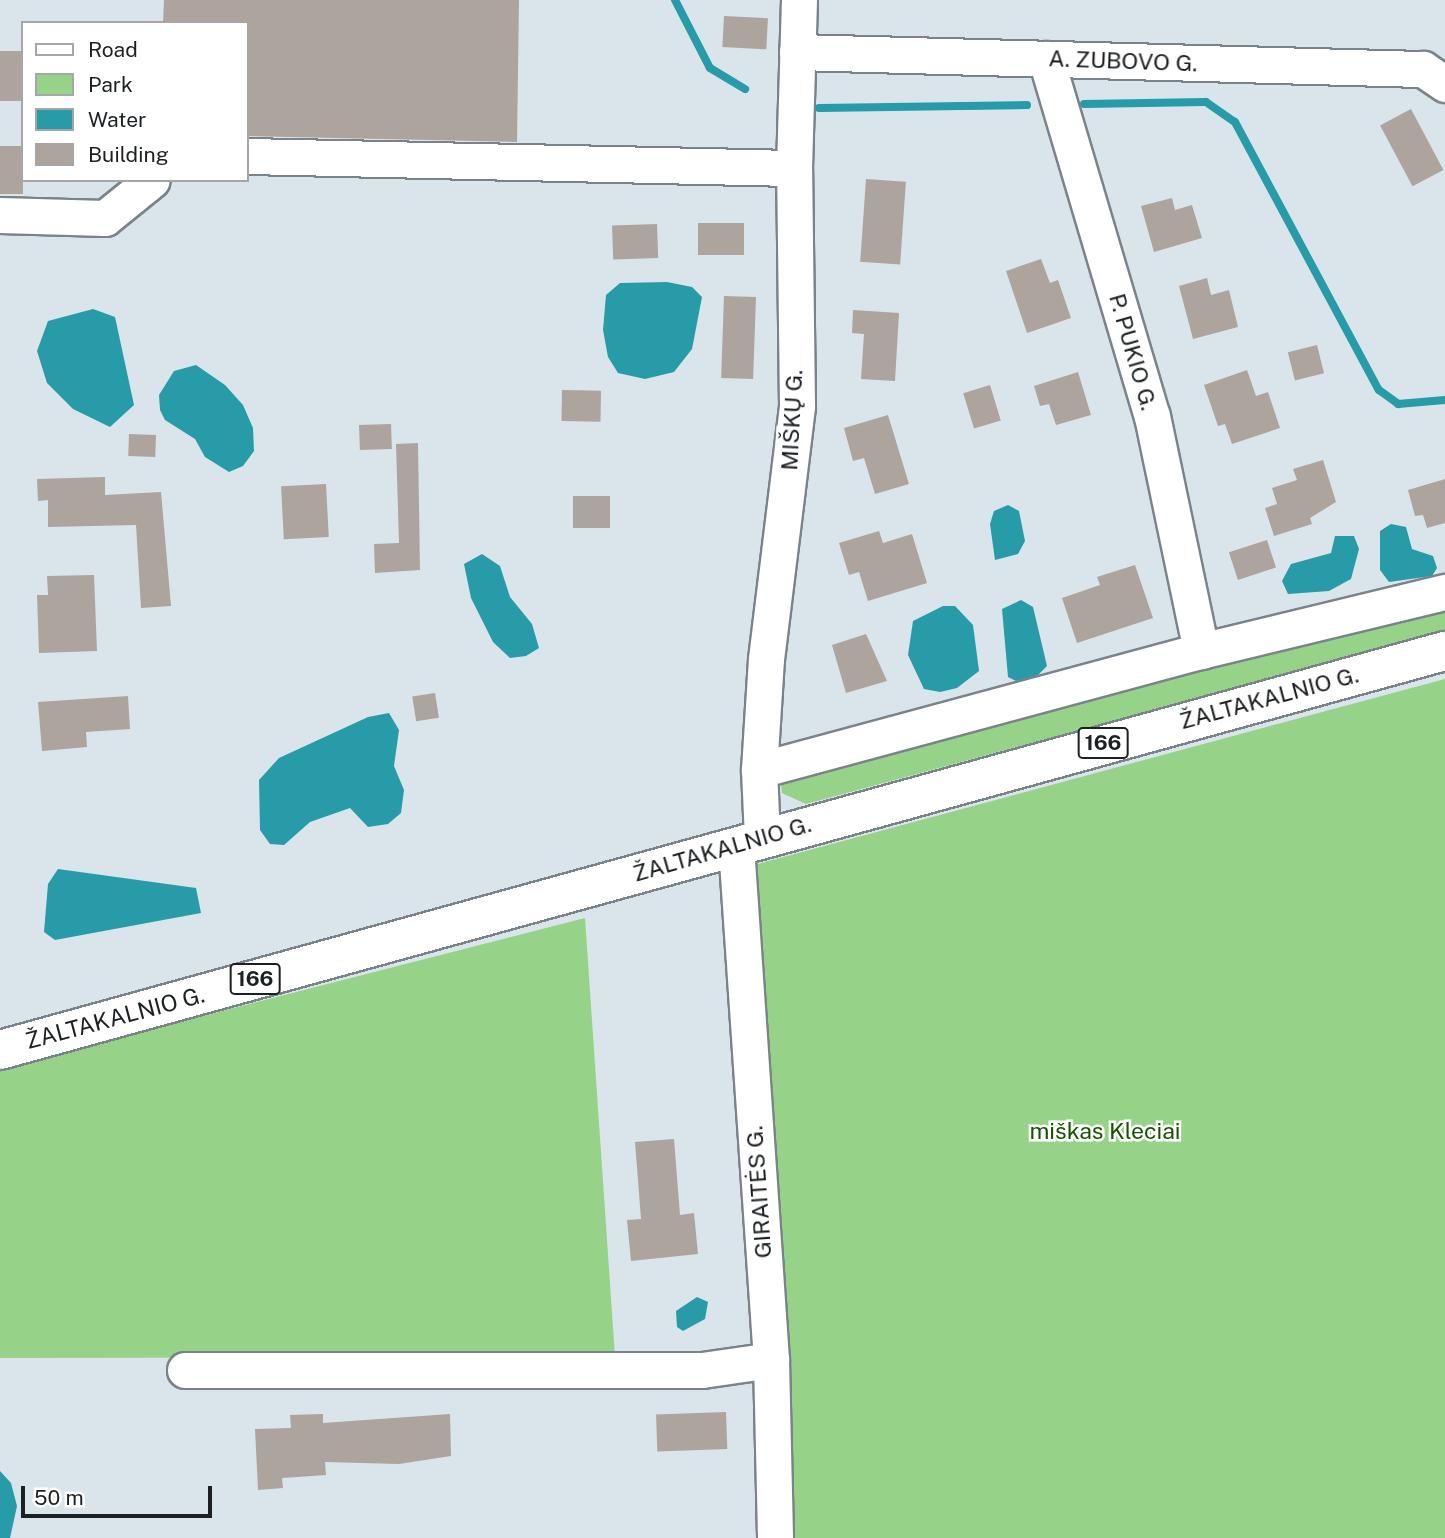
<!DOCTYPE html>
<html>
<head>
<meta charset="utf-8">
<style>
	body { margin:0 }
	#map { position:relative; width:1445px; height:1538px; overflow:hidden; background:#dae4eb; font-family:"Public Sans",sans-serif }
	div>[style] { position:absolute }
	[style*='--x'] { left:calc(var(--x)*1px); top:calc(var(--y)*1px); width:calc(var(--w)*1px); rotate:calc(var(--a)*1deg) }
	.green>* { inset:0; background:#97d289 }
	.water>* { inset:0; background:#279ba8 }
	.stream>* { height:8px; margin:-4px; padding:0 4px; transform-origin:4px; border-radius:4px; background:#279ba8 }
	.building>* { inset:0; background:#ada49d; transform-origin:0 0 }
	.roads { filter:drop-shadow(2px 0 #7b838a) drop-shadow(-2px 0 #7b838a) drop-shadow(0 2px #7b838a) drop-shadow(0 -2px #7b838a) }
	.minor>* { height:35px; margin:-17.5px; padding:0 17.5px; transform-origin:17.5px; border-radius:17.5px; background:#fff }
	.major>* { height:38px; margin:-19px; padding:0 19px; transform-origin:19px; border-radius:19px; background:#fff }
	span { translate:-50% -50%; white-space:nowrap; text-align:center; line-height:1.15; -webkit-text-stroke:5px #fff; paint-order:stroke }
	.shield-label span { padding:2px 5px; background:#fff; border:2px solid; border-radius:5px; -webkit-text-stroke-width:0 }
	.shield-label { font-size:21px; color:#1c2022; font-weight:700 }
	.street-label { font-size:23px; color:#1c2022 }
	.park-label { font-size:23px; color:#165200 }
	.legend { position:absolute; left:21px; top:21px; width:228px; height:161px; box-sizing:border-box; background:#fff; border:2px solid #a4a6a7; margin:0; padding:9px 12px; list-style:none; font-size:21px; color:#1c2022 }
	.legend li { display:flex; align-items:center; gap:14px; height:35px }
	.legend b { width:35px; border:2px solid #a4a6a7 }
	.scale { position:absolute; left:21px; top:1486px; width:191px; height:32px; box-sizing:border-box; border:4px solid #1c2022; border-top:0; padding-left:9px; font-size:21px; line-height:24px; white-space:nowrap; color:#1c2022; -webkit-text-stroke:5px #fff; paint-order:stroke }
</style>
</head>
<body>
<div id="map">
	<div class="green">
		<i style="clip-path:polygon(1445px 605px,1445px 631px,806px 804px,782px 793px,781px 785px,792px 776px)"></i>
		<i style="clip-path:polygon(1445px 679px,1445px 1538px,783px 1538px,754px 865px)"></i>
		<i style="clip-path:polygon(585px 918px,615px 1357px,0 1358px,0 1068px)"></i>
	</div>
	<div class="water">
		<i style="clip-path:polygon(667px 282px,692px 287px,702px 297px,692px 349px,674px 372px,645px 379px,618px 373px,608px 357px,603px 330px,606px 295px,620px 283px)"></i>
		<i style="clip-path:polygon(93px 309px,115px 317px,134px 405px,110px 427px,73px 409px,47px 383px,37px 351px,48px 321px)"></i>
		<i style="clip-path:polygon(196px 365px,225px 385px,243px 405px,253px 428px,254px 451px,243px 466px,229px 472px,205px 457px,195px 439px,165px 420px,160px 410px,159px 395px,174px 371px)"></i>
		<i style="clip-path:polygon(1008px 505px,1019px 511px,1025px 541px,1018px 554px,995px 560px,990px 524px,994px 511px)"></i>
		<i style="clip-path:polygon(1391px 524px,1406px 527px,1412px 549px,1433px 556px,1437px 568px,1432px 576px,1389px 582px,1380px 570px,1380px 531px)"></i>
		<i style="clip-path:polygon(1335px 536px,1354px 536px,1359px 549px,1351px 579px,1329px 591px,1288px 594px,1282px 581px,1291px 564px,1331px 553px)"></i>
		<i style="clip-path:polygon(482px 554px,500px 566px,510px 597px,532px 624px,539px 648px,526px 656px,510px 658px,493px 642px,471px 598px,464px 564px)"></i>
		<i style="clip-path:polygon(1021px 600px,1033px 607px,1047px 666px,1036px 677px,1016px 681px,1008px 677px,1002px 609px)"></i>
		<i style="clip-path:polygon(943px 606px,955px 606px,973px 625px,979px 671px,957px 688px,940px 692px,924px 689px,908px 655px,913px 621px)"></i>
		<i style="clip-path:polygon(389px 713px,399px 730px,394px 766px,404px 790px,401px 813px,388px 824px,368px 827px,350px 808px,310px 822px,284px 845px,270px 844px,260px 830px,259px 780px,279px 758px,368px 717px)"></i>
		<i style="clip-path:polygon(58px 869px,196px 888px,201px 913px,55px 940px,44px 932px,48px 884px)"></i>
		<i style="clip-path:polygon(697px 1297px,708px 1302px,705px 1319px,683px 1331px,677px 1327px,676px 1311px)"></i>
		<i style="clip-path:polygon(0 1471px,11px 1483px,17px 1506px,10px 1538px,0 1538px)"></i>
	</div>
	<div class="stream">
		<i style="--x:675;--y:0;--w:76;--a:62.8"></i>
		<i style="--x:710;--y:68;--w:41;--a:31"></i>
		<i style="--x:1084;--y:104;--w:122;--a:-0.9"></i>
		<i style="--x:1206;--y:102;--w:35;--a:35"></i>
		<i style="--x:1235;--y:122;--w:304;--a:61.8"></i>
		<i style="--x:1379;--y:390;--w:24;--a:36"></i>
		<i style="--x:1398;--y:404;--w:47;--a:-4.9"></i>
		<i style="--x:819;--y:108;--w:208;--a:-0.8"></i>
	</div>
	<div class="building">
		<i style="clip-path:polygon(164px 0,519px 0,517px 142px,247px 136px,247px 23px,163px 23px)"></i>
		<i style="left:724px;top:16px;width:44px;height:31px;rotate:3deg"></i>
		<i style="left:0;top:51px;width:23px;height:50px"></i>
		<i style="left:1411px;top:109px;width:69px;height:35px;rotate:62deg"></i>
		<i style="left:0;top:146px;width:23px;height:48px"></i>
		<i style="left:866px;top:179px;width:40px;height:83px;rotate:4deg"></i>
		<i style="clip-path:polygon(1172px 198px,1175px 210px,1192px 205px,1202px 238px,1154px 252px,1141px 206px)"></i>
		<i style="left:698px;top:223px;width:46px;height:32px"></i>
		<i style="left:657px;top:224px;width:34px;height:45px;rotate:88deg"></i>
		<i style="clip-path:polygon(1041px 259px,1050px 283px,1058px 280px,1071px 318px,1027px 333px,1006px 271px)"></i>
		<i style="clip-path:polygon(1207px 278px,1211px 295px,1229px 290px,1238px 327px,1193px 339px,1179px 286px)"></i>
		<i style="left:724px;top:296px;width:32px;height:82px;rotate:2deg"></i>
		<i style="clip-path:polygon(853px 310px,899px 313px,895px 381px,861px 379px,864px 334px,852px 333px)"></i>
		<i style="left:1317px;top:345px;width:29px;height:30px;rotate:76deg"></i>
		<i style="clip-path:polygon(1247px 370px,1256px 396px,1268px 392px,1280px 428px,1232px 444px,1225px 424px,1218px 426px,1204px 385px)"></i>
		<i style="clip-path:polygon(1078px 372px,1091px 415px,1056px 425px,1049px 404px,1040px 406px,1034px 386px)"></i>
		<i style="left:990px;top:385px;width:37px;height:28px;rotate:73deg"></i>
		<i style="left:562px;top:390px;width:39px;height:31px;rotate:1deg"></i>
		<i style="clip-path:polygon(888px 415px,909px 484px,875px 494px,864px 458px,853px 461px,844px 428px)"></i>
		<i style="left:391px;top:424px;width:25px;height:32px;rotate:88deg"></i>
		<i style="left:129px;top:434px;width:27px;height:22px;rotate:2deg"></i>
		<i style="clip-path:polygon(418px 443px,420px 570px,375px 573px,374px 544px,399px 543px,396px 444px)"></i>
		<i style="clip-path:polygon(1323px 460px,1336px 502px,1310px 518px,1312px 524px,1274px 536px,1265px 508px,1277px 504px,1272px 488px,1297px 480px,1293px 469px)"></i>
		<i style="clip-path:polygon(105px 477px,105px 495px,161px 492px,171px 606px,141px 608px,136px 525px,48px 527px,48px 500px,38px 501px,37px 479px)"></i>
		<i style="clip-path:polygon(1445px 479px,1445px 523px,1427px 528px,1423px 515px,1415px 516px,1408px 490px)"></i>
		<i style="left:326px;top:484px;width:53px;height:45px;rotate:87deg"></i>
		<i style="left:610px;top:496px;width:32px;height:37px;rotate:90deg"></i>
		<i style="clip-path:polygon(879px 531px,883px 543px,912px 534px,927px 583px,868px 601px,859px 572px,849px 575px,839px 543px)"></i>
		<i style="left:1267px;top:540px;width:29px;height:40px;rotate:72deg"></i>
		<i style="clip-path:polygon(1135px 565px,1153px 618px,1077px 643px,1062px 598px,1100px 585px,1097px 577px)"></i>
		<i style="clip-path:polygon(94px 575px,97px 651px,39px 653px,37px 595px,48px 595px,47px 576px)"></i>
		<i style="clip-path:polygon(866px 634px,887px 681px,846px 693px,832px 645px)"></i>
		<i style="left:435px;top:693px;width:25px;height:23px;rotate:81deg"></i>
		<i style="clip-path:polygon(128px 696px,130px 729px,86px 732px,87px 747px,42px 751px,38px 702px)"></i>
		<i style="clip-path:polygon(674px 1139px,680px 1215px,694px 1213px,698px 1254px,631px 1261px,627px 1220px,641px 1219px,635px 1142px)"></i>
		<i style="left:726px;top:1412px;width:37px;height:70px;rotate:88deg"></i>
		<i style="clip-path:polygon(323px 1414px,323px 1423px,450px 1414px,451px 1456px,399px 1464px,325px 1462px,326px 1475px,282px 1478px,283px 1488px,258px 1490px,255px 1429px,291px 1428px,290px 1415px)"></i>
	</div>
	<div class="roads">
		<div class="minor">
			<i style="--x:797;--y:52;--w:626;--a:1.56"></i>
			<i style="--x:1423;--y:69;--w:27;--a:34"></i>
			<i style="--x:1046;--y:59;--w:372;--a:73.5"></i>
			<i style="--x:1152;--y:416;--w:240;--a:78.2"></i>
			<i style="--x:247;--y:156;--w:547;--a:1.26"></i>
			<i style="--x:0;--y:215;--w:105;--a:1.6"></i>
			<i style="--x:105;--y:218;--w:60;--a:-39"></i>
			<i style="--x:759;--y:770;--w:458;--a:-15.1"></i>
			<i style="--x:1201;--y:651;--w:251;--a:-13.6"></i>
			<i style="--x:762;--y:838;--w:68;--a:-92.5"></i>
			<i style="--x:759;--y:770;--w:111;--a:-86.4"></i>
			<i style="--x:766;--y:659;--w:255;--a:-83"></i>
			<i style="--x:797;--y:406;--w:238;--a:-90.7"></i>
			<i style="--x:794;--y:168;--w:168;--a:-88.3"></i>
			<i style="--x:736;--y:846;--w:515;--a:86.1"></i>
			<i style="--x:771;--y:1360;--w:178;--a:88.7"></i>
			<i style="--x:185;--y:1370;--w:517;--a:0"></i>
			<i style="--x:702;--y:1370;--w:70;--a:-8.2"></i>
		</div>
		<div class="major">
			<i style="--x:0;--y:1050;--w:1499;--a:-15.44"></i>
		</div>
	</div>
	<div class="shield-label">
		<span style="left:1103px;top:743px">166</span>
		<span style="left:255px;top:979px">166</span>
	</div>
	<div class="street-label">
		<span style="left:1123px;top:61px;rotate:2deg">A. ZUBOVO G.</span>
		<span style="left:1133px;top:352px;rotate:74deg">P. PUKIO G.</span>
		<span style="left:792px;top:420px;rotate:-87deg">MIŠKŲ G.</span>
		<span style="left:1269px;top:698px;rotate:-15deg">ŽALTAKALNIO G.</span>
		<span style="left:722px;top:849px;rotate:-16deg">ŽALTAKALNIO G.</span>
		<span style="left:115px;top:1018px;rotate:-15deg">ŽALTAKALNIO G.</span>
		<span style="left:759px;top:1192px;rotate:-94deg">GIRAITĖS G.</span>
	</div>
	<div class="park-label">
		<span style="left:1105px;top:1131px">miškas Kleciai</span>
	</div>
	<ul class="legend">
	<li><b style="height:9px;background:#fff"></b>Road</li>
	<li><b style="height:19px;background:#97d289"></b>Park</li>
	<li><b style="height:19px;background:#279ba8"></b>Water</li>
	<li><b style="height:19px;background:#ada49d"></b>Building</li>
	</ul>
	<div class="scale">50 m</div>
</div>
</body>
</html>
